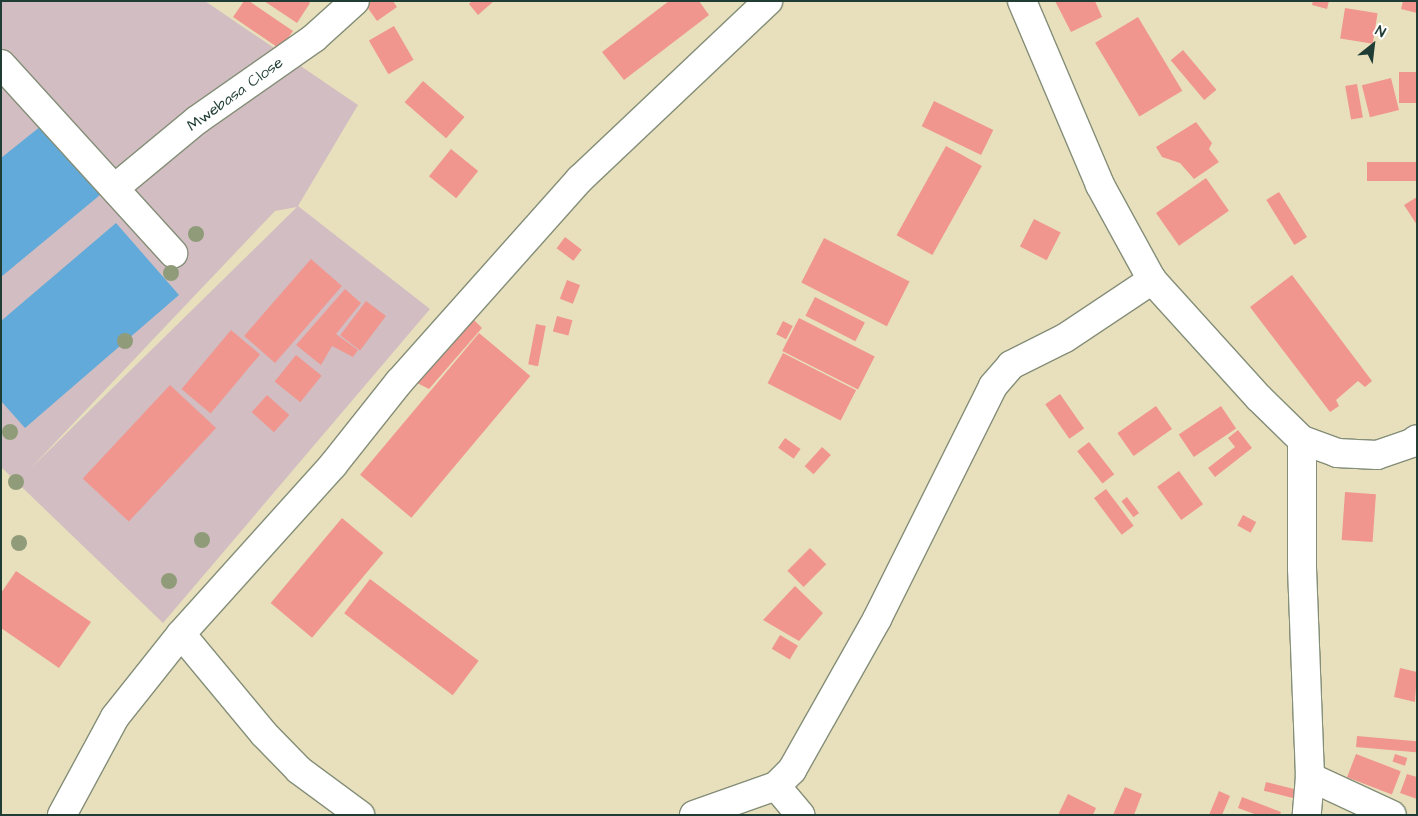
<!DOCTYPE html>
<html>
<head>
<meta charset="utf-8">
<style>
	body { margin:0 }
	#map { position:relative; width:1418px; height:816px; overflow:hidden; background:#e8e0bc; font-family:"Architects Daughter",sans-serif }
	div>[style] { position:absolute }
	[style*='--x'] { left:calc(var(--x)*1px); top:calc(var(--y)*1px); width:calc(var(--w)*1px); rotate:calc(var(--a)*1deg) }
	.industrial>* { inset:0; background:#d2bec2 }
	.water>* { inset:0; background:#62aad9 }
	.building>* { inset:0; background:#f0968f; transform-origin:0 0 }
	.roads { filter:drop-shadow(1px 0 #848e78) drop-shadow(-1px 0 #848e78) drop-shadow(0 1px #848e78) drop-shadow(0 -1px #848e78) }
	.minor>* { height:28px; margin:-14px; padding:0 14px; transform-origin:14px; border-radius:14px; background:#fff }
	.trees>* { width:16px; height:16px; margin:-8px; border-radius:50%; background:#909c79 }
	span { translate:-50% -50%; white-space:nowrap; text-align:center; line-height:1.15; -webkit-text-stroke:4px #fff; paint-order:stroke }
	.street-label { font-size:16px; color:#1f3d34 }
	.frame { position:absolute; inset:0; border:2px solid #1f3d34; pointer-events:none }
	.north { position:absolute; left:1348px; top:20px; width:50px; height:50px; -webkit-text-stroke:4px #fff; paint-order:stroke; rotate:29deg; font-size:14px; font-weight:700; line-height:20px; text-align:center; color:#1f3d34 }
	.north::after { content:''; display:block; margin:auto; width:18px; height:22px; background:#1f3d34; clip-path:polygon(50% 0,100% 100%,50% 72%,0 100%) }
</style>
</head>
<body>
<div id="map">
	<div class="industrial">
		<i style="clip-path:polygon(evenodd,1px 1px,205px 1px,358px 105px,298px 206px,430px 309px,163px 623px,1px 467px,1px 1px,297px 207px,31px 468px,275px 211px,297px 207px)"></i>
	</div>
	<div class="water">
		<i style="clip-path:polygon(41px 126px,100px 195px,1px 277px,1px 158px)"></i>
		<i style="clip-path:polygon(116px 223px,179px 295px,25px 428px,1px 401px,1px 321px)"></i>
	</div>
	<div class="building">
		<i style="clip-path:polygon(244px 1px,249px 1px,293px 31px,280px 49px,233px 17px)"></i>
		<i style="clip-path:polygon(264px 1px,308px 1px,310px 3px,297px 23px)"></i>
		<i style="clip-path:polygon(369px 1px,393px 1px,397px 7px,377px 21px,365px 4px)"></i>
		<i style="clip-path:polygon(472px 1px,494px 1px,478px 15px,469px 4px)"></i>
		<i style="clip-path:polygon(669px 1px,699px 1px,709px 15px,624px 80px,602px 52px)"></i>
		<i style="clip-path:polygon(1055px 1px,1095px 1px,1102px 17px,1071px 32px)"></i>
		<i style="clip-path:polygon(1313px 1px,1329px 1px,1327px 9px,1312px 5px)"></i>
		<i style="clip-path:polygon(1403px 1px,1417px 1px,1417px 13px,1401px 9px)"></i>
		<i style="left:1345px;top:8px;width:33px;height:31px;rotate:9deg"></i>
		<i style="left:1138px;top:17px;width:86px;height:50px;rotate:59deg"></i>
		<i style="left:394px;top:26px;width:39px;height:29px;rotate:60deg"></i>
		<i style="left:1183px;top:50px;width:52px;height:16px;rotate:50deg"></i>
		<i style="left:1417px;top:72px;width:31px;height:18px;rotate:90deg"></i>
		<i style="left:1391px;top:78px;width:33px;height:30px;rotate:76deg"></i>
		<i style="left:423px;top:81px;width:55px;height:28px;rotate:41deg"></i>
		<i style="left:1357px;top:84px;width:34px;height:12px;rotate:80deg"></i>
		<i style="left:934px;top:101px;width:66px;height:28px;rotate:26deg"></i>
		<i style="clip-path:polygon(1196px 122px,1212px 143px,1209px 149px,1219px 162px,1194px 179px,1180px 163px,1162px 157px,1156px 147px)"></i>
		<i style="left:946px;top:146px;width:41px;height:102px;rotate:29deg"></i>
		<i style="left:451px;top:149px;width:35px;height:35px;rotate:39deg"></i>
		<i style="left:1417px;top:162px;width:19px;height:50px;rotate:90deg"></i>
		<i style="left:1206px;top:178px;width:40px;height:61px;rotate:55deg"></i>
		<i style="left:1279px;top:192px;width:53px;height:15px;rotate:58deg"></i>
		<i style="clip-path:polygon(1417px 197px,1417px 225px,1404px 205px)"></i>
		<i style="left:1034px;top:219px;width:30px;height:31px;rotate:27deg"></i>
		<i style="left:565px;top:237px;width:21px;height:14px;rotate:37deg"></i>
		<i style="left:824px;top:238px;width:96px;height:50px;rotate:27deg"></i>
		<i style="left:311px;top:259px;width:41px;height:102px;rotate:41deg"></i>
		<i style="clip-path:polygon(1292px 275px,1372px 381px,1365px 387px,1358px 381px,1336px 400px,1339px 406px,1330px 412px,1250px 307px)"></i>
		<i style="left:567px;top:280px;width:14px;height:20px;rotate:21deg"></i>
		<i style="clip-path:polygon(345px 289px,361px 303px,336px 334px,358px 350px,353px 357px,332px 346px,321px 365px,296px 345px)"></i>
		<i style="left:815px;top:297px;width:56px;height:21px;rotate:27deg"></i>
		<i style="left:366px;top:301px;width:25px;height:43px;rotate:37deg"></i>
		<i style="clip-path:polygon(469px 315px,482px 328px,429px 389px,415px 382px)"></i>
		<i style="left:557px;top:316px;width:16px;height:16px;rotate:15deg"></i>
		<i style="left:799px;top:318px;width:85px;height:37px;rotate:27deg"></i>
		<i style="left:783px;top:321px;width:11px;height:15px;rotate:27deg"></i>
		<i style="left:536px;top:324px;width:10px;height:41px;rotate:11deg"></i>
		<i style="left:231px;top:330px;width:38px;height:77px;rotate:40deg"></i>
		<i style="left:479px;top:333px;width:67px;height:185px;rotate:40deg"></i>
		<i style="left:783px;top:353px;width:82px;height:34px;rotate:27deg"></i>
		<i style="left:296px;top:355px;width:33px;height:34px;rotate:39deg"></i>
		<i style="left:170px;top:385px;width:63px;height:128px;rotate:43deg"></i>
		<i style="left:1060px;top:394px;width:42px;height:18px;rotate:55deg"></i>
		<i style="left:267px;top:395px;width:30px;height:23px;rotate:42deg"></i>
		<i style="left:1156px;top:406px;width:28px;height:47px;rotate:55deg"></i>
		<i style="left:1221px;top:406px;width:27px;height:51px;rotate:56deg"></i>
		<i style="clip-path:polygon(1238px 430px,1252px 448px,1215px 477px,1208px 468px,1235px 447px,1228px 438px)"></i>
		<i style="left:785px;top:438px;width:19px;height:12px;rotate:35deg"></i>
		<i style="left:1089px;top:442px;width:41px;height:15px;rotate:52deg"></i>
		<i style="left:822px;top:447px;width:12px;height:26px;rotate:42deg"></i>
		<i style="left:1179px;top:471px;width:41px;height:27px;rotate:54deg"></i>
		<i style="left:1106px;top:489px;width:46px;height:15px;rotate:53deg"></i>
		<i style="left:1345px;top:492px;width:31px;height:48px;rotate:4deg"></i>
		<i style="left:1127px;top:497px;width:20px;height:7px;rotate:53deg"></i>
		<i style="left:1243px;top:515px;width:15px;height:12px;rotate:28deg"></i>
		<i style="left:342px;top:518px;width:54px;height:111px;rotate:40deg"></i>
		<i style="left:810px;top:548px;width:23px;height:32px;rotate:45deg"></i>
		<i style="clip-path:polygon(16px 571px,91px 622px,59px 668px,1px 628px,1px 593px)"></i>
		<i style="left:370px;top:579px;width:136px;height:43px;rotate:37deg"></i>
		<i style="clip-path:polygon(795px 586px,823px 613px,799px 641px,763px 620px)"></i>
		<i style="left:780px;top:635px;width:21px;height:16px;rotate:31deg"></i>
		<i style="clip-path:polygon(1400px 668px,1417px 672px,1415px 702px,1394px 697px)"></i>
		<i style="left:1357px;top:736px;width:60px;height:11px;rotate:5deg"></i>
		<i style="left:1356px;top:754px;width:48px;height:25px;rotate:21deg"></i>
		<i style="left:1395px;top:754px;width:13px;height:8px;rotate:18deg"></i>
		<i style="clip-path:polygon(1407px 774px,1417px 777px,1417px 799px,1400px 793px)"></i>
		<i style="left:1266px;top:782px;width:34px;height:9px;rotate:14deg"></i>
		<i style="clip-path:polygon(1125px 787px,1142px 794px,1134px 815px,1113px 815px)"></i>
		<i style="clip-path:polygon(1219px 791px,1230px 796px,1222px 815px,1209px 815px)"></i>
		<i style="clip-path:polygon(1068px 794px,1096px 808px,1093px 815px,1058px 815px)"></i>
		<i style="clip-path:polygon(1242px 797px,1281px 812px,1280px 815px,1257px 815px,1238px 808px)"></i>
	</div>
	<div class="roads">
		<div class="minor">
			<i style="--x:1022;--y:1;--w:200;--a:67"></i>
			<i style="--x:1100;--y:185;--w:108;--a:61.3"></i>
			<i style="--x:1152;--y:280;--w:159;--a:47.8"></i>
			<i style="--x:1259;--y:398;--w:60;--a:44.3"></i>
			<i style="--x:1302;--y:440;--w:37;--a:20"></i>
			<i style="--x:1337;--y:453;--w:40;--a:2.9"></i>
			<i style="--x:1377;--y:455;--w:37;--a:-19"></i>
			<i style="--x:1412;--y:443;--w:6;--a:-39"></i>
			<i style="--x:1;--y:64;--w:256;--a:47.7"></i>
			<i style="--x:116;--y:187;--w:105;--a:-39.6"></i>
			<i style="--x:197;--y:120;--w:143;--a:-35"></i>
			<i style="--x:314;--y:38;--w:55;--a:-42.1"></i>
			<i style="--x:1302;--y:440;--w:128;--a:90"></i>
			<i style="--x:1302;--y:568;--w:209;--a:87.8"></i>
			<i style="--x:1310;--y:777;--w:38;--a:95"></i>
			<i style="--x:181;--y:634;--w:130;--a:50.3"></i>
			<i style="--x:264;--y:734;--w:50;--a:45.8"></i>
			<i style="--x:299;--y:770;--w:76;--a:36.4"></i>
			<i style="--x:1310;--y:777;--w:90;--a:24.9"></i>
			<i style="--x:776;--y:786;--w:38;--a:50"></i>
			<i style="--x:62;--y:815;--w:111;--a:-61.6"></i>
			<i style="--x:115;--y:717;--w:106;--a:-51.5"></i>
			<i style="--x:181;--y:634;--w:227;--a:-48"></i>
			<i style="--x:333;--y:465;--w:106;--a:-51.5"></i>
			<i style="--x:399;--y:382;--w:272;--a:-48.3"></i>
			<i style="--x:580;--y:179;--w:259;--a:-43.4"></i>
			<i style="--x:694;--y:815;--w:87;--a:-19.5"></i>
			<i style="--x:776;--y:786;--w:23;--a:-45"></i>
			<i style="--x:792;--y:770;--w:173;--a:-60.6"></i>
			<i style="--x:877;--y:619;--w:260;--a:-63.5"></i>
			<i style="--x:993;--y:386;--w:28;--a:-49"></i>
			<i style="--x:1011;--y:365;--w:60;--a:-26.6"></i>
			<i style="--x:1065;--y:338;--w:105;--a:-33.7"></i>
		</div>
	</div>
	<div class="trees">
		<i style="left:196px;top:234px"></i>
		<i style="left:171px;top:273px"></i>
		<i style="left:125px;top:341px"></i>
		<i style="left:10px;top:432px"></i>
		<i style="left:16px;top:482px"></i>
		<i style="left:202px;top:540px"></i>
		<i style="left:19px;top:543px"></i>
		<i style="left:169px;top:581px"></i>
	</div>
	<div class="street-label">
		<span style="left:235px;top:94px;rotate:-36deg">Mwebasa Close</span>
	</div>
	<div class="frame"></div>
	<div class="north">N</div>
</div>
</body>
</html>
